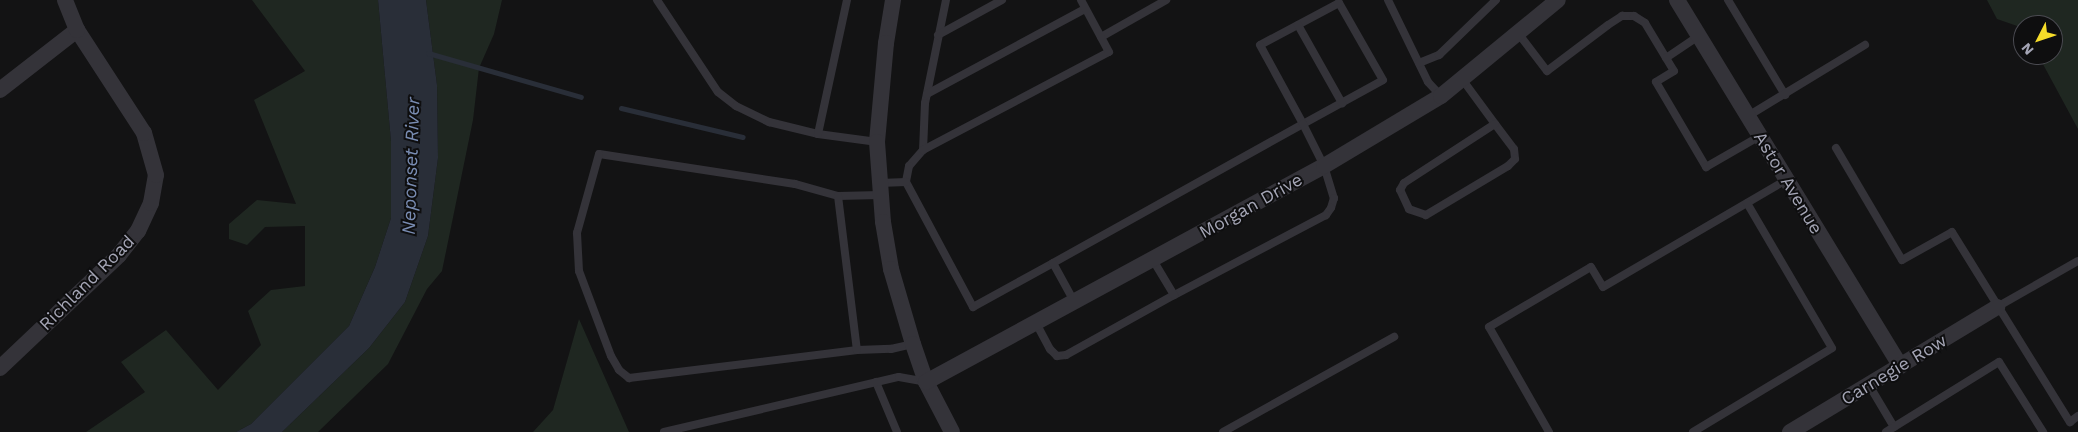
<!DOCTYPE html>
<html>
<head>
<meta charset="utf-8">
<style>
	body { margin:0 }
	#map { position:relative; width:2078px; height:432px; overflow:hidden; background:#131314; font-family:"Work Sans",sans-serif }
	div>[style] { position:absolute }
	[style*='--x'] { left:calc(var(--x)*1px); top:calc(var(--y)*1px); width:calc(var(--w)*1px); rotate:calc(var(--a)*1deg) }
	.green>* { inset:0; background:#1f2721 }
	.water>* { inset:0; background:#292e38 }
	.stream>* { height:5px; margin:-2.5px; padding:0 2.5px; transform-origin:2.5px; border-radius:2.5px; background:#292e38 }
	.lane>* { height:8px; margin:-4px; padding:0 4px; transform-origin:4px; border-radius:4px; background:#343339 }
	.street>* { height:16px; margin:-8px; padding:0 8px; transform-origin:8px; border-radius:8px; background:#343339 }
	span { translate:-50% -50%; white-space:nowrap; text-align:center; line-height:1.15; -webkit-text-stroke:4px #0e0e0f; paint-order:stroke }
	.street-label { font-size:18px; color:#a4a5b5 }
	.water-label { font-size:19px; color:#798cb2; font-style:italic }
	.north { position:absolute; left:2013px; top:15px; width:50px; height:50px; box-sizing:border-box; background:#0e0e0f; border:1px solid #4a4a51; border-radius:50%; rotate:229deg; font-size:14px; font-weight:700; line-height:20px; text-align:center; color:#a4a5b5 }
	.north::after { content:''; display:block; margin:auto; width:18px; height:22px; background:#f6dc29; clip-path:polygon(50% 0,100% 100%,50% 72%,0 100%) }
</style>
</head>
<body>
<div id="map">
	<div class="green">
		<i style="clip-path:polygon(252px 0,378px 0,391px 141px,391px 218px,375px 267px,349px 326px,251px 424px,236px 432px,86px 432px,145px 392px,121px 362px,166px 330px,218px 390px,261px 345px,248px 311px,271px 290px,305px 286px,305px 226px,265px 227px,247px 245px,229px 239px,229px 224px,257px 200px,296px 204px,254px 100px,305px 71px)"></i>
		<i style="clip-path:polygon(426px 0,502px 0,494px 34px,479px 68px,473px 120px,442px 271px,427px 289px,388px 364px,318px 432px,282px 432px,369px 348px,405px 302px,428px 236px,438px 158px,437px 85px)"></i>
		<i style="clip-path:polygon(1987px 0,2078px 0,2078px 129px,2038px 55px,2053px 55px,2053px 25px,2023px 25px,2023px 28px,1997px 19px)"></i>
		<i style="clip-path:polygon(579px 319px,629px 432px,533px 432px,553px 410px)"></i>
	</div>
	<div class="water">
		<i style="clip-path:polygon(378px 0,426px 0,437px 85px,438px 158px,428px 236px,405px 302px,369px 348px,282px 432px,236px 432px,251px 424px,349px 326px,375px 267px,391px 218px,391px 141px)"></i>
	</div>
	<div class="stream">
		<i style="--x:428;--y:53;--w:159;--a:16"></i>
		<i style="--x:621;--y:108;--w:125;--a:13.4"></i>
	</div>
	<div class="lane">
		<i style="--x:657;--y:0;--w:110;--a:56.5"></i>
		<i style="--x:718;--y:92;--w:23;--a:38"></i>
		<i style="--x:736;--y:106;--w:37;--a:26"></i>
		<i style="--x:769;--y:122;--w:50;--a:13.8"></i>
		<i style="--x:818;--y:134;--w:60;--a:7.7"></i>
		<i style="--x:946;--y:0;--w:105;--a:101.5"></i>
		<i style="--x:925;--y:103;--w:47;--a:92.4"></i>
		<i style="--x:923;--y:150;--w:21;--a:131"></i>
		<i style="--x:909;--y:166;--w:16;--a:101"></i>
		<i style="--x:906;--y:182;--w:142;--a:61.8"></i>
		<i style="--x:973;--y:307;--w:91;--a:-28.8"></i>
		<i style="--x:1053;--y:263;--w:286;--a:-29.1"></i>
		<i style="--x:1303;--y:124;--w:91;--a:-28.8"></i>
		<i style="--x:1383;--y:80;--w:89;--a:-119.7"></i>
		<i style="--x:1339;--y:3;--w:89;--a:152"></i>
		<i style="--x:1260;--y:45;--w:90;--a:61.4"></i>
		<i style="--x:1303;--y:124;--w:47;--a:63.4"></i>
		<i style="--x:1324;--y:166;--w:34;--a:73"></i>
		<i style="--x:1334;--y:198;--w:10;--a:107"></i>
		<i style="--x:1331;--y:208;--w:9;--a:126"></i>
		<i style="--x:1326;--y:215;--w:172;--a:152.2"></i>
		<i style="--x:1388;--y:0;--w:91;--a:64"></i>
		<i style="--x:1428;--y:82;--w:19;--a:47"></i>
		<i style="--x:1728;--y:0;--w:111;--a:59"></i>
		<i style="--x:1298;--y:25;--w:90;--a:60.6"></i>
		<i style="--x:1518;--y:33;--w:48;--a:52.7"></i>
		<i style="--x:1547;--y:71;--w:76;--a:-37"></i>
		<i style="--x:1608;--y:25;--w:17;--a:-33"></i>
		<i style="--x:1622;--y:16;--w:12;--a:0"></i>
		<i style="--x:1634;--y:16;--w:13;--a:32"></i>
		<i style="--x:1645;--y:23;--w:56;--a:58.9"></i>
		<i style="--x:1674;--y:71;--w:21;--a:149"></i>
		<i style="--x:1656;--y:82;--w:99;--a:59.5"></i>
		<i style="--x:1706;--y:167;--w:62;--a:-29.9"></i>
		<i style="--x:938;--y:35;--w:73;--a:-28.7"></i>
		<i style="--x:1101;--y:37;--w:75;--a:-29.6"></i>
		<i style="--x:1666;--y:58;--w:40;--a:-34"></i>
		<i style="--x:1419;--y:63;--w:22;--a:-22"></i>
		<i style="--x:1439;--y:55;--w:79;--a:-44"></i>
		<i style="--x:1462;--y:79;--w:56;--a:53.7"></i>
		<i style="--x:1495;--y:124;--w:31;--a:53"></i>
		<i style="--x:1514;--y:149;--w:10;--a:84"></i>
		<i style="--x:1515;--y:159;--w:10;--a:135"></i>
		<i style="--x:1508;--y:166;--w:96;--a:149.1"></i>
		<i style="--x:1426;--y:215;--w:18;--a:-161"></i>
		<i style="--x:1409;--y:209;--w:21;--a:-115"></i>
		<i style="--x:1400;--y:190;--w:8;--a:-60"></i>
		<i style="--x:1404;--y:183;--w:108;--a:-33"></i>
		<i style="--x:927;--y:94;--w:179;--a:-28.3"></i>
		<i style="--x:1748;--y:116;--w:137;--a:-31.3"></i>
		<i style="--x:818;--y:134;--w:137;--a:-77.8"></i>
		<i style="--x:1836;--y:148;--w:130;--a:59.5"></i>
		<i style="--x:1902;--y:260;--w:57;--a:-29.2"></i>
		<i style="--x:1952;--y:232;--w:224;--a:58.2"></i>
		<i style="--x:2070;--y:422;--w:10;--a:-37"></i>
		<i style="--x:923;--y:150;--w:210;--a:-27.8"></i>
		<i style="--x:1109;--y:52;--w:59;--a:-118.3"></i>
		<i style="--x:880;--y:183;--w:26;--a:-2"></i>
		<i style="--x:880;--y:195;--w:42;--a:178.6"></i>
		<i style="--x:838;--y:196;--w:45;--a:-164.4"></i>
		<i style="--x:795;--y:184;--w:198;--a:-171.3"></i>
		<i style="--x:599;--y:154;--w:82;--a:105.6"></i>
		<i style="--x:577;--y:233;--w:38;--a:87"></i>
		<i style="--x:579;--y:271;--w:91;--a:69.4"></i>
		<i style="--x:611;--y:356;--w:16;--a:60"></i>
		<i style="--x:619;--y:370;--w:13;--a:39"></i>
		<i style="--x:629;--y:378;--w:230;--a:-7"></i>
		<i style="--x:857;--y:350;--w:34;--a:-2"></i>
		<i style="--x:891;--y:349;--w:23;--a:-13"></i>
		<i style="--x:838;--y:196;--w:155;--a:83"></i>
		<i style="--x:1053;--y:263;--w:46;--a:61.2"></i>
		<i style="--x:1997;--y:307;--w:93;--a:-29.6"></i>
		<i style="--x:1036;--y:323;--w:30;--a:62"></i>
		<i style="--x:1050;--y:349;--w:10;--a:45"></i>
		<i style="--x:1057;--y:356;--w:9;--a:-6"></i>
		<i style="--x:1066;--y:355;--w:124;--a:-29.1"></i>
		<i style="--x:1174;--y:295;--w:41;--a:-121"></i>
		<i style="--x:876;--y:382;--w:54;--a:67.2"></i>
		<i style="--x:1869;--y:385;--w:49;--a:59.2"></i>
		<i style="--x:664;--y:432;--w:241;--a:-13.2"></i>
		<i style="--x:899;--y:377;--w:27;--a:10"></i>
		<i style="--x:1223;--y:432;--w:196;--a:-29.1"></i>
		<i style="--x:1549;--y:432;--w:121;--a:-119.7"></i>
		<i style="--x:1489;--y:327;--w:118;--a:-30.5"></i>
		<i style="--x:1591;--y:267;--w:23;--a:59"></i>
		<i style="--x:1603;--y:287;--w:212;--a:-30.3"></i>
		<i style="--x:1693;--y:432;--w:162;--a:-31.1"></i>
		<i style="--x:1832;--y:348;--w:168;--a:-120.4"></i>
		<i style="--x:1886;--y:432;--w:133;--a:-31.8"></i>
		<i style="--x:1999;--y:362;--w:83;--a:57.8"></i>
	</div>
	<div class="street">
		<i style="--x:893;--y:0;--w:44;--a:99.2"></i>
		<i style="--x:886;--y:43;--w:99;--a:95.2"></i>
		<i style="--x:877;--y:142;--w:80;--a:85.7"></i>
		<i style="--x:883;--y:222;--w:48;--a:80.3"></i>
		<i style="--x:891;--y:269;--w:78;--a:73.7"></i>
		<i style="--x:913;--y:344;--w:40;--a:71.1"></i>
		<i style="--x:926;--y:382;--w:56;--a:62.5"></i>
		<i style="--x:1677;--y:0;--w:429;--a:58.6"></i>
		<i style="--x:0;--y:90;--w:98;--a:-37.9"></i>
		<i style="--x:0;--y:368;--w:164;--a:-43.5"></i>
		<i style="--x:119;--y:255;--w:31;--a:-52"></i>
		<i style="--x:138;--y:231;--w:31;--a:-65"></i>
		<i style="--x:151;--y:203;--w:28;--a:-80"></i>
		<i style="--x:156;--y:175;--w:44;--a:-105.9"></i>
		<i style="--x:144;--y:133;--w:123;--a:-123"></i>
		<i style="--x:77;--y:30;--w:32;--a:-112"></i>
		<i style="--x:926;--y:382;--w:453;--a:-28.5"></i>
		<i style="--x:1324;--y:166;--w:136;--a:-30.9"></i>
		<i style="--x:1441;--y:96;--w:151;--a:-39.4"></i>
		<i style="--x:1790;--y:432;--w:242;--a:-31.1"></i>
	</div>
	<div class="street-label">
		<span style="left:1788px;top:183px;rotate:59deg">Astor Avenue</span>
		<span style="left:1251px;top:206px;rotate:-29deg">Morgan Drive</span>
		<span style="left:87px;top:283px;rotate:-45deg">Richland Road</span>
		<span style="left:1894px;top:370px;rotate:-31deg">Carnegie Row</span>
	</div>
	<div class="water-label">
		<span style="left:411px;top:166px;rotate:-88deg">Neponset River</span>
	</div>
	<div class="north">N</div>
</div>
</body>
</html>
